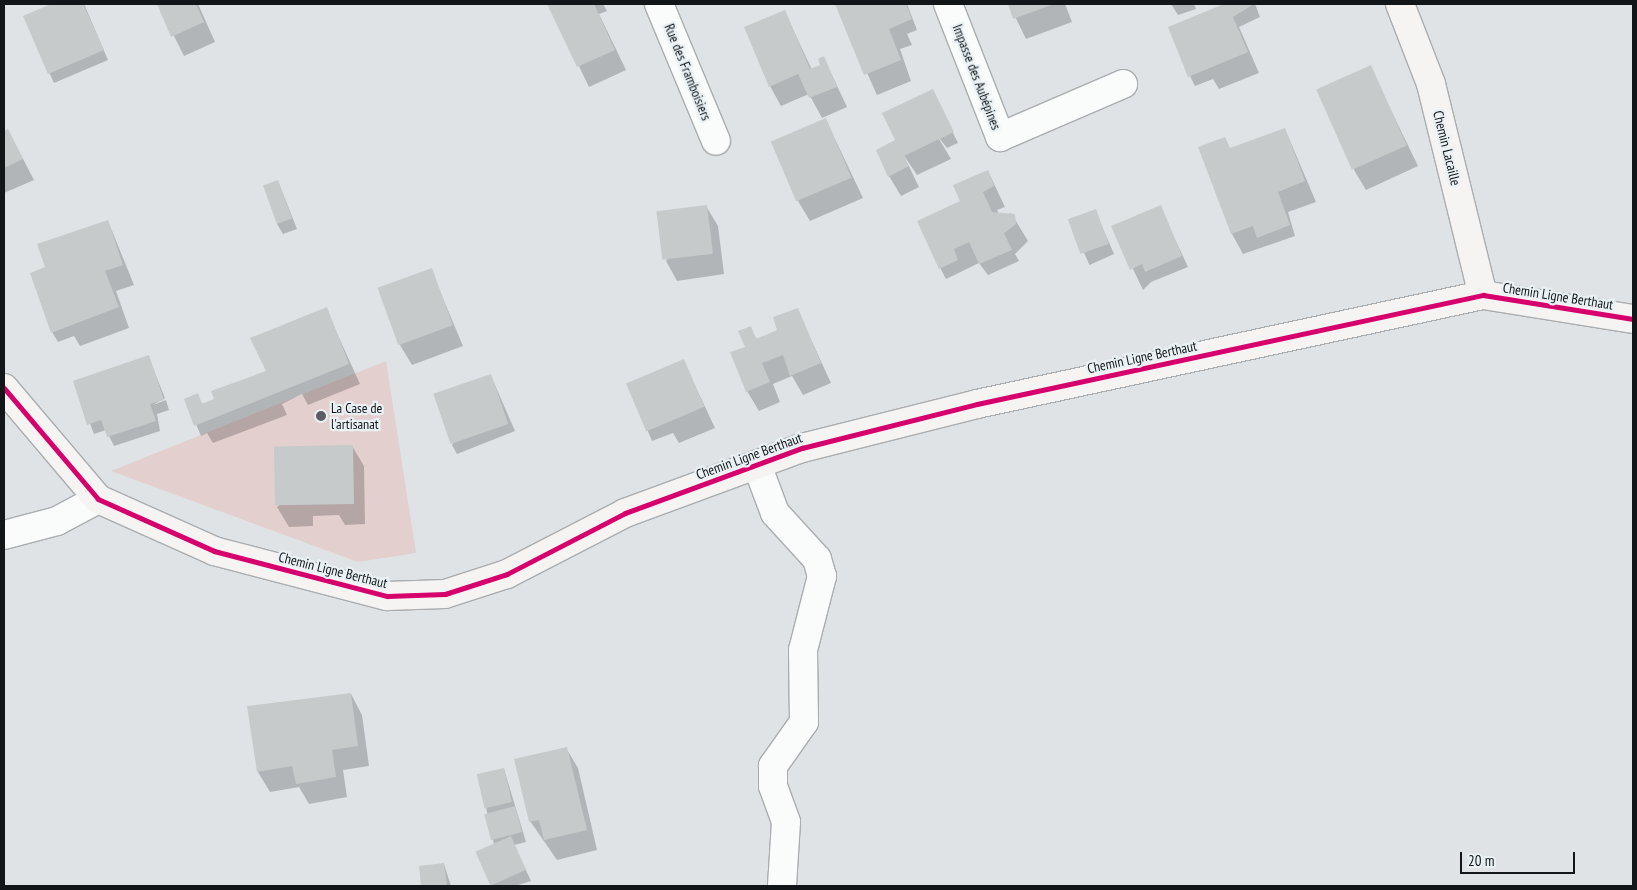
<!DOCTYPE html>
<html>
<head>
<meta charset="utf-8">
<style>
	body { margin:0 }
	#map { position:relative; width:1637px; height:890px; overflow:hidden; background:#dfe3e5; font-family:"PT Sans Narrow",sans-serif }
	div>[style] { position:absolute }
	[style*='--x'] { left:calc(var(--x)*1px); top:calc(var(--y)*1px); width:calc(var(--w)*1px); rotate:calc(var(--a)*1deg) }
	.green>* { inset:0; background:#e3cfcd }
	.shadow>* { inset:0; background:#0003; transform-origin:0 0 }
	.building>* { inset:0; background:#c6cacb; transform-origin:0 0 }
	.roads { filter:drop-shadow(1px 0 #aaadaf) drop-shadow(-1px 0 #aaadaf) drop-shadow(0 1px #aaadaf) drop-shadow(0 -1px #aaadaf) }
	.street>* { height:28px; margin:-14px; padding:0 14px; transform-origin:14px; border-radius:14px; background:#fafbfb }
	.secondary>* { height:28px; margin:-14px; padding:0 14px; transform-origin:14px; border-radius:14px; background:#f6f3f3 }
	.cycleway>* { height:5px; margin:-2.5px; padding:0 2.5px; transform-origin:2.5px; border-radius:2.5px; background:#d6006c }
	.dots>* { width:14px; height:14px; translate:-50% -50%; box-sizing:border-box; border:2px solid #e9f1f5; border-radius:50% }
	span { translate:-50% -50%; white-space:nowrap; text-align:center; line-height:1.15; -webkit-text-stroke:4.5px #e9f1f5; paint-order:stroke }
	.street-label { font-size:14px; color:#131618 }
	.poi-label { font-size:14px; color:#131618 }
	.left { translate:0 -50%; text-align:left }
	.frame { position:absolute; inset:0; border:5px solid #131618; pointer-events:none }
	.scale { position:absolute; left:1460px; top:852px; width:115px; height:22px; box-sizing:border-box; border:2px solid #131618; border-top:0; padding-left:6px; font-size:15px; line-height:18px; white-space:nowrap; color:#131618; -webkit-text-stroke:4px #e9f1f5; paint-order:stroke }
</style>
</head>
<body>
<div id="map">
	<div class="green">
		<i style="clip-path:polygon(386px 361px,416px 553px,358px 562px,111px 471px)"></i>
	</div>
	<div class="shadow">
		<i style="clip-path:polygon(54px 4px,84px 4px,108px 60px,54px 83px,24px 17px)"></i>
		<i style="clip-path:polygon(158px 4px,198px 4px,215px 42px,184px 56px)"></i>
		<i style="clip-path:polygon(549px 4px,603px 4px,607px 11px,599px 14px,626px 70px,589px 87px)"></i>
		<i style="clip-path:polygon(836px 4px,907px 4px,917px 30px,907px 34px,912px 45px,900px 49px,911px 81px,877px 95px)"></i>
		<i style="clip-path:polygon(1009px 4px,1065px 4px,1072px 22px,1026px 39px)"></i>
		<i style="clip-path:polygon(1171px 4px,1194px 4px,1196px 9px,1178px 15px)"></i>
		<i style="clip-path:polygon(1228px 4px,1255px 4px,1260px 17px,1239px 27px,1259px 73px,1219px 89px,1213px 79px,1195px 86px,1190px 76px)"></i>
		<i style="clip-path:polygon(785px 12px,812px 70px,822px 66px,824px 58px,847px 107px,822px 118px,809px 94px,781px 106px,770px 86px)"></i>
		<i style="clip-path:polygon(1370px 67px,1418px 166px,1366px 190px,1354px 170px)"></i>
		<i style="clip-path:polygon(932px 91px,958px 143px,947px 148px,936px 134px,951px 159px,917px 175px,903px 154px,919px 187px,901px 196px,889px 176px,897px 141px)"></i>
		<i style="clip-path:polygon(826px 120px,863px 198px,810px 221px,798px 201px)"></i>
		<i style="clip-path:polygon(1285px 129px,1316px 202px,1288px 212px,1295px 236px,1243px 254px,1232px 234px,1230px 149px)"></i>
		<i style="clip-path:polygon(8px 130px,34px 180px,4px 193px,4px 132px)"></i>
		<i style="clip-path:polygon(988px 171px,1005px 207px,997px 210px,1001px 218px,1011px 213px,1028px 241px,1015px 254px,1019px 261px,988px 275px,979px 263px,946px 279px,935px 258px,961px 202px)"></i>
		<i style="clip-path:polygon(278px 181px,297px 229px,283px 234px,277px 224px)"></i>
		<i style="clip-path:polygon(706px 206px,718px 226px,724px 274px,677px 281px,666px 261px)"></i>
		<i style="clip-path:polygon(1160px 207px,1188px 267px,1151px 282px,1143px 290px,1113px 227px)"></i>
		<i style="left:1095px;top:211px;width:47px;height:27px;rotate:66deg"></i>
		<i style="clip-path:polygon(108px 221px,134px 285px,116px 291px,129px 328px,80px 346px,74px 336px,58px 342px,52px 332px,47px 267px)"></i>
		<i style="clip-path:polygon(431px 270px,463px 346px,412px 365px,400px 345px)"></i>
		<i style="clip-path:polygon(326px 309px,360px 384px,308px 405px,302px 394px,282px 404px,287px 415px,213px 443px,207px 433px,201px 436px,186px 400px,197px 395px,203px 405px,265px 372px)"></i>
		<i style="clip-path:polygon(797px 309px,831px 383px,803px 395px,792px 376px,773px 384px,780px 402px,759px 411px,747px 391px,750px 327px,757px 340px,779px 331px)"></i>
		<i style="clip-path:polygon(148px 356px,165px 398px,153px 405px,166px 400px,169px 410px,157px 414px,160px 431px,114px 446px,106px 430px,94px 434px,74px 381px)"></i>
		<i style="clip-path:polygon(683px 360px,715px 428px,679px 443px,673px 433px,652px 441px,638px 408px)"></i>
		<i style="clip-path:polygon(491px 376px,515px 431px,457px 454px,452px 445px)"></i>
		<i style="clip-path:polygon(352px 446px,364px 466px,365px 524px,345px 525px,339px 515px,313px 516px,313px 526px,289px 527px,277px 507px)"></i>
		<i style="clip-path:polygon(351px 694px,362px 715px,369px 766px,343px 770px,347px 797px,309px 804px,299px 787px,270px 792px,258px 772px,249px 707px)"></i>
		<i style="clip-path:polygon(566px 748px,578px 768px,597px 850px,557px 860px,530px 821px)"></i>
		<i style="clip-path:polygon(504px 769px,526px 842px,514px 845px,531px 881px,515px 886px,493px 886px,477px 852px,494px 845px,486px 807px)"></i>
		<i style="clip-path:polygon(444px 864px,451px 886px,422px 886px,420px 867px)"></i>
	</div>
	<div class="building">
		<i style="clip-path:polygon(51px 4px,83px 4px,104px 50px,48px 74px,23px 16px)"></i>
		<i style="clip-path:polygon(157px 4px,196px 4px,204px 22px,171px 37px)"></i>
		<i style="clip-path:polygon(547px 4px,594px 4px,615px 50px,577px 67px)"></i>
		<i style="clip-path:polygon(835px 4px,906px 4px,912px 19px,889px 29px,901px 60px,864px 75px)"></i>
		<i style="clip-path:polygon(1008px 4px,1054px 4px,1013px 19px)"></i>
		<i style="clip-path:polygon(1224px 4px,1254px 4px,1233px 17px,1248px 52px,1188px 77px,1168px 27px)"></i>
		<i style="clip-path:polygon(785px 10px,810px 69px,820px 65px,818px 59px,824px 56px,837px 87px,809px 98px,798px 74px,769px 87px,744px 27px)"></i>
		<i style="left:1371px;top:65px;width:88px;height:60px;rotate:66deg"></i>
		<i style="clip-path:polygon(933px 89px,954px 132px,904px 156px,909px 166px,888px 177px,876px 150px,895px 140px,882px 113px)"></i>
		<i style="left:826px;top:118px;width:65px;height:60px;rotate:67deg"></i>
		<i style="clip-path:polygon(1285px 128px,1305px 181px,1278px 192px,1290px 225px,1257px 238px,1253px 226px,1231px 234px,1198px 147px,1225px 137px,1230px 148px)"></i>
		<i style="clip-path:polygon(8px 129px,23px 159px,4px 168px,4px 131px)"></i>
		<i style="clip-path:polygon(988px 170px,994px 186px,983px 192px,992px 212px,1015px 214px,1016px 224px,1004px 233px,1012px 250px,979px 264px,969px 242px,954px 249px,958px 260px,939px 269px,917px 221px,960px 201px,953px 185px)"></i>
		<i style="left:278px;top:180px;width:41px;height:16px;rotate:70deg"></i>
		<i style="left:707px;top:205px;width:49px;height:51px;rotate:83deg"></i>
		<i style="clip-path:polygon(1161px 205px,1182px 256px,1145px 272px,1142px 264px,1130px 270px,1111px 226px)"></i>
		<i style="left:1096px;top:209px;width:37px;height:30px;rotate:70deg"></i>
		<i style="clip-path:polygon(108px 220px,123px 265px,105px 271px,119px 307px,51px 333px,30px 273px,45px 267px,37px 244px)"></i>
		<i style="left:432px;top:268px;width:61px;height:58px;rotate:70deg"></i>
		<i style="clip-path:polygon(327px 307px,349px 364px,194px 426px,184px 399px,198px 393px,202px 404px,214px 399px,211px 391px,266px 371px,250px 338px)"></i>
		<i style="clip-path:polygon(798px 308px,821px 363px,790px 376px,783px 355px,762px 363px,770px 382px,746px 392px,730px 352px,745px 347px,738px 331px,751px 326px,756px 339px,777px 330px,773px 317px)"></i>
		<i style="clip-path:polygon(149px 355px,164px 400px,150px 404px,156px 421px,107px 437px,101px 420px,87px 425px,73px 381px)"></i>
		<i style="left:684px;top:359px;width:52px;height:63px;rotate:67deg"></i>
		<i style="left:491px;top:374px;width:53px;height:61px;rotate:71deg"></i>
		<i style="left:353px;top:445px;width:59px;height:79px;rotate:89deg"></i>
		<i style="clip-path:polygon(351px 693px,358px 746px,332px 750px,336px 777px,296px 784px,292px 766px,257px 772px,247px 706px)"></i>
		<i style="clip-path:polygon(567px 747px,587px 830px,544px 840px,539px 820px,529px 822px,514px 759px)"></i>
		<i style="left:504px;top:768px;width:35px;height:28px;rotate:77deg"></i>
		<i style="left:515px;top:806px;width:27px;height:32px;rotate:75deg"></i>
		<i style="left:511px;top:836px;width:37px;height:39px;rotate:66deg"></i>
		<i style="clip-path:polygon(444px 863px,447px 886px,421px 886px,419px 866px)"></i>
	</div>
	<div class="roads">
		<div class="street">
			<i style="--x:659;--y:4;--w:148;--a:67.4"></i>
			<i style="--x:948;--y:4;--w:143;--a:68.6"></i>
			<i style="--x:1000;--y:137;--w:134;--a:-23.3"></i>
			<i style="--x:757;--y:465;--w:51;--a:69.4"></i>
			<i style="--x:775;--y:513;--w:62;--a:47.6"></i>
			<i style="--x:817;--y:559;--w:18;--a:74"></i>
			<i style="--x:822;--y:576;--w:76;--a:104.4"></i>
			<i style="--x:803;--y:650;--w:72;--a:89.2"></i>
			<i style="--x:804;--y:722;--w:54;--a:125.2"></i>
			<i style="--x:773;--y:766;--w:20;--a:90"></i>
			<i style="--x:773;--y:786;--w:38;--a:70"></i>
			<i style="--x:786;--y:822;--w:64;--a:93.6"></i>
			<i style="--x:4;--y:535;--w:55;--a:-14.8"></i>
			<i style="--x:57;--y:521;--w:47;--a:-28.2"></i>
		</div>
		<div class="secondary">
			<i style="--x:1400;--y:4;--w:86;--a:68.8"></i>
			<i style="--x:1431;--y:84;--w:217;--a:76.2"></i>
			<i style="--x:4;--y:388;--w:145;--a:49.7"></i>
			<i style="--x:98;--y:499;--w:127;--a:24.1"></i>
			<i style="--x:214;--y:551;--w:179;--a:14.6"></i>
			<i style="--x:387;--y:596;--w:58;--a:-2"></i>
			<i style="--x:445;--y:594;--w:65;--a:-17.9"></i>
			<i style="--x:507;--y:574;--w:133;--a:-27.3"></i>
			<i style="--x:625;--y:513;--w:189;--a:-20.2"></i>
			<i style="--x:802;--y:448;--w:180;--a:-14.1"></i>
			<i style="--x:977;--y:404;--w:518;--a:-12.16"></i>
			<i style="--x:1483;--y:295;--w:152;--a:9.1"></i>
		</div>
	</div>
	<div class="cycleway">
		<i style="--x:4;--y:388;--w:145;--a:49.7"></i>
		<i style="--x:98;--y:499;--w:127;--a:24.1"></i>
		<i style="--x:214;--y:551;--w:179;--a:14.6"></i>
		<i style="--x:387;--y:596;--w:58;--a:-2"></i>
		<i style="--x:445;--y:594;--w:65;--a:-17.9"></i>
		<i style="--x:507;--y:574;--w:133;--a:-27.3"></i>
		<i style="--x:625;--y:513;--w:189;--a:-20.2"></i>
		<i style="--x:802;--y:448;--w:180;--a:-14.1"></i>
		<i style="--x:977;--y:404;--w:518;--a:-12.16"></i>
		<i style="--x:1483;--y:295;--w:152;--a:9.1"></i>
	</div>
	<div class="dots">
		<i style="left:321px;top:416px;background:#5a5e60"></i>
	</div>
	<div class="street-label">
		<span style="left:688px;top:72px;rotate:68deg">Rue des Framboisiers</span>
		<span style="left:977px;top:77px;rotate:69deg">Impasse des Aubépines</span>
		<span style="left:1447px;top:148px;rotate:76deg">Chemin Lacaille</span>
		<span style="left:1558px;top:296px;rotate:9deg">Chemin Ligne Berthaut</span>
		<span style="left:1142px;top:357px;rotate:-12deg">Chemin Ligne Berthaut</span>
		<span style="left:749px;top:456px;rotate:-20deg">Chemin Ligne Berthaut</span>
		<span style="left:333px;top:570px;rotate:14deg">Chemin Ligne Berthaut</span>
	</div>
	<div class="poi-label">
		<span class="left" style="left:331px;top:416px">La Case de<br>l'artisanat</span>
	</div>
	<div class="frame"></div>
	<div class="scale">20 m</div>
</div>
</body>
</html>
